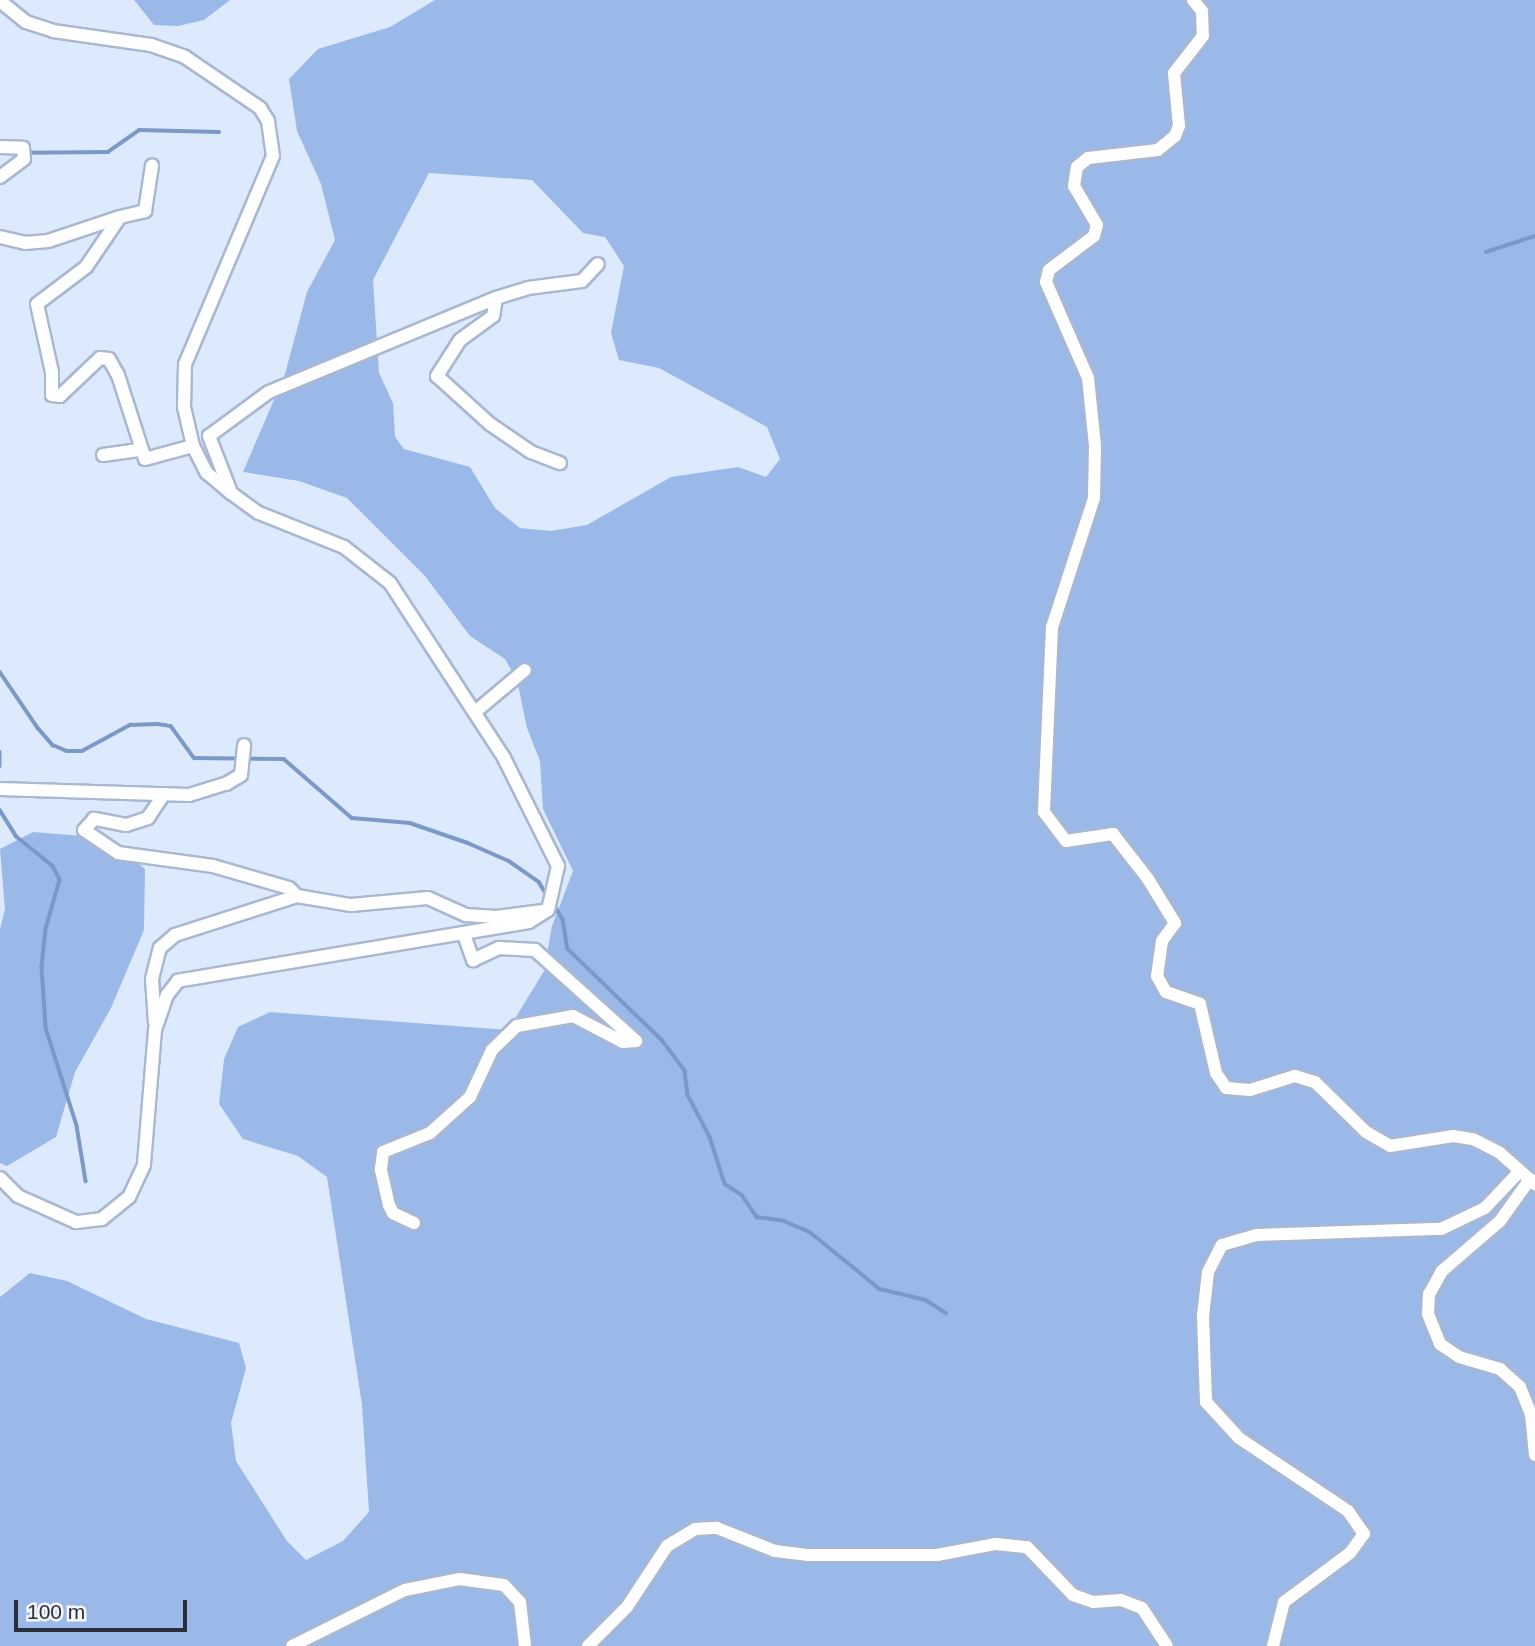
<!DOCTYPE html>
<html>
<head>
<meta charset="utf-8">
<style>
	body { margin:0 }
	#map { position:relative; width:1535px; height:1646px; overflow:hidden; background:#ddeafe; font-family:Arial,sans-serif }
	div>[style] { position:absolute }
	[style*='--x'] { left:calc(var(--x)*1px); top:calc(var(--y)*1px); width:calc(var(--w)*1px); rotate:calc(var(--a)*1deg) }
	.forest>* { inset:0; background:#9ab9e9 }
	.stream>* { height:3.5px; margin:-1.75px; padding:0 1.75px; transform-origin:1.75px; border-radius:1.75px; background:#7b99c7 }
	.roads { filter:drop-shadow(2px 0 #a9b8d0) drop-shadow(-2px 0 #a9b8d0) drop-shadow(0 2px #a9b8d0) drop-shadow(0 -2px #a9b8d0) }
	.minor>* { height:12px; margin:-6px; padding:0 6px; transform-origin:6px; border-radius:6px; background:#fff }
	span { translate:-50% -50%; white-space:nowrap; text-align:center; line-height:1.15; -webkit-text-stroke:5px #f3f6fb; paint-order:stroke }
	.scale { position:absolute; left:14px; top:1600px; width:173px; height:32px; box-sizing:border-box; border:4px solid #292e38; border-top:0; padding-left:9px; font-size:21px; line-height:24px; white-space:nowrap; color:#292e38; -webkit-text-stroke:5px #f3f6fb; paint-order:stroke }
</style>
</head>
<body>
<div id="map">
	<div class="forest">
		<i style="clip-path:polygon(134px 0,230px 0,204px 20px,178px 26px,154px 25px)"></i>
		<i style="clip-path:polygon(evenodd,435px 0,1535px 0,1535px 1646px,0 1646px,0 1297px,30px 1273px,67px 1281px,146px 1319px,239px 1343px,246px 1368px,231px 1423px,236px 1461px,287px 1541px,306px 1560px,343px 1541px,369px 1512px,362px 1405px,327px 1177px,298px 1156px,243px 1139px,219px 1104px,224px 1059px,238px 1027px,270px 1012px,508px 1030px,544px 971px,552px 926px,573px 871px,543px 809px,540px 761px,527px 728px,517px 680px,505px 659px,470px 636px,425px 576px,347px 498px,299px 481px,243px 472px,285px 374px,307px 292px,335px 240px,321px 184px,297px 131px,289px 79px,318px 49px,390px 27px,435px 0,429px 173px,532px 180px,583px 233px,605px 237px,624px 266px,611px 333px,619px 360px,659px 368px,767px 427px,780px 459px,766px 477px,738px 467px,671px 477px,587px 525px,551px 531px,520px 528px,495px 508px,470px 467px,404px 449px,395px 437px,393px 403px,379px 373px,373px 280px,429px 173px)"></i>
		<i style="clip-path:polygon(33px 832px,107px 838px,145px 869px,144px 930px,111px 1008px,75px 1072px,56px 1137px,7px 1166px,0 1163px,0 929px,5px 909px,0 849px)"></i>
	</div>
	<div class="stream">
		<i style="--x:0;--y:153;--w:108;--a:-0.5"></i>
		<i style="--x:108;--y:152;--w:38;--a:-35"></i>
		<i style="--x:139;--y:130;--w:80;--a:1.4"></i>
		<i style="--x:1486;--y:252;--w:52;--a:-18.1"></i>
		<i style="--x:0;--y:672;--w:68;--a:55.8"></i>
		<i style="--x:38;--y:728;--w:23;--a:49"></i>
		<i style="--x:53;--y:745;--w:15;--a:23"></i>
		<i style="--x:67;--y:751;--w:15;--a:0"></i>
		<i style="--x:82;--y:751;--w:55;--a:-28.4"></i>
		<i style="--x:130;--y:725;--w:28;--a:-2"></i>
		<i style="--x:158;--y:724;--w:13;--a:9"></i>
		<i style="--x:171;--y:726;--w:39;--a:54"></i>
		<i style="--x:194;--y:758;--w:90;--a:0.6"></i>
		<i style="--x:284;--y:759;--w:90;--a:40.9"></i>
		<i style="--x:352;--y:818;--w:58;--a:4.9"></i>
		<i style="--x:410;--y:823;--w:61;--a:19"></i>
		<i style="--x:468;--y:843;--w:45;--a:23.7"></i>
		<i style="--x:509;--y:861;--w:37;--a:35"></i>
		<i style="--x:539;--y:882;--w:13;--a:58"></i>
		<i style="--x:0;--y:752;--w:14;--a:90"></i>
		<i style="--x:0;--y:810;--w:31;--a:58"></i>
		<i style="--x:16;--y:836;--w:48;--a:39"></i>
		<i style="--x:53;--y:866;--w:16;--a:63"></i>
		<i style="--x:60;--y:880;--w:51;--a:105.9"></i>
		<i style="--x:46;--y:929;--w:38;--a:96"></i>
		<i style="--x:42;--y:967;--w:61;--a:86.2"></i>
		<i style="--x:46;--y:1028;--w:103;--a:72.4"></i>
		<i style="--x:77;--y:1126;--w:56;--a:80.7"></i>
		<i style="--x:556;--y:908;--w:13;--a:58"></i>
		<i style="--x:563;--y:919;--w:30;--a:81"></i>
		<i style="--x:568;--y:949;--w:131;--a:44.1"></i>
		<i style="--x:662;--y:1040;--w:39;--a:53"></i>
		<i style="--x:685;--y:1071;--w:24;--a:83"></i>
		<i style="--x:688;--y:1095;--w:47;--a:62.4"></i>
		<i style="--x:710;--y:1137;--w:49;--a:72.3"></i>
		<i style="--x:725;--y:1184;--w:20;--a:33"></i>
		<i style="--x:742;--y:1195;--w:27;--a:56"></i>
		<i style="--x:757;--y:1217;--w:27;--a:8"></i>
		<i style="--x:784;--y:1221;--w:28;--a:23"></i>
		<i style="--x:810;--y:1232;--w:90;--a:39.2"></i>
		<i style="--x:880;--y:1289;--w:47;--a:13.4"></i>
		<i style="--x:926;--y:1300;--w:24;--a:33"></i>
	</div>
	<div class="roads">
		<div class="minor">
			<i style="--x:1193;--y:0;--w:14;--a:51"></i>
			<i style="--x:1202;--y:11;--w:25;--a:88"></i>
			<i style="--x:1203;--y:36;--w:47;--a:128.1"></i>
			<i style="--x:1174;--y:73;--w:53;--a:84.6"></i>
			<i style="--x:1179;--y:126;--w:11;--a:112"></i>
			<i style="--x:1175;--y:136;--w:22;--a:141"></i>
			<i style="--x:1158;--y:150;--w:70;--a:173.5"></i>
			<i style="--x:1088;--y:158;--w:14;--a:141"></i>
			<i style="--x:1077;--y:167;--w:19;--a:99"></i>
			<i style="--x:1074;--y:186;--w:45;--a:59.5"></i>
			<i style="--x:1097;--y:225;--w:11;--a:105"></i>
			<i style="--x:1094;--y:236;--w:56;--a:142.9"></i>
			<i style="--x:1049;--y:270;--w:12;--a:104"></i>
			<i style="--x:1046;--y:282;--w:105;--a:66.4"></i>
			<i style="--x:1088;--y:378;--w:68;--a:84.1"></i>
			<i style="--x:1095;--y:446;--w:52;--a:91.1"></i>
			<i style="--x:1094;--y:498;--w:136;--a:108"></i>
			<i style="--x:1052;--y:627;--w:185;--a:92.5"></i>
			<i style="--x:1044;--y:812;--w:36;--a:53"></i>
			<i style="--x:1066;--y:841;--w:48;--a:-8.5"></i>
			<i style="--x:1113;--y:834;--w:57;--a:52.1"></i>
			<i style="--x:1148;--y:879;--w:52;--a:58.5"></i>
			<i style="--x:1175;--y:923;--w:22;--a:126"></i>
			<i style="--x:1162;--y:941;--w:35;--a:98"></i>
			<i style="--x:1157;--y:976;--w:18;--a:61"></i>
			<i style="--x:1166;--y:992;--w:36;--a:19"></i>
			<i style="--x:1200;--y:1004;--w:71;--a:76.9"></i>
			<i style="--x:1216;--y:1073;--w:18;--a:56"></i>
			<i style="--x:1226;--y:1088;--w:24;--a:5"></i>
			<i style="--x:1250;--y:1090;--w:47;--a:-17.3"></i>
			<i style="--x:1295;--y:1076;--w:21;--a:17"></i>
			<i style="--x:1315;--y:1082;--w:71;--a:44.4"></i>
			<i style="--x:1366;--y:1132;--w:28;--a:30"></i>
			<i style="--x:1390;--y:1146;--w:64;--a:-9"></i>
			<i style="--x:1453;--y:1136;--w:20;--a:9"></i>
			<i style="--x:1473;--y:1139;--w:30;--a:27"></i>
			<i style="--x:1500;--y:1153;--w:47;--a:41.5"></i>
			<i style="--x:0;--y:1;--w:33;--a:39"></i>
			<i style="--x:26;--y:22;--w:28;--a:18"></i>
			<i style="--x:53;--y:31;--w:99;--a:8.1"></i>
			<i style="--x:151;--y:45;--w:36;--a:19"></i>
			<i style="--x:185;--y:57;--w:91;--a:34.2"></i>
			<i style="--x:260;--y:108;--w:15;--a:58"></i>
			<i style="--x:268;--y:121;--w:35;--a:82"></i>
			<i style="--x:273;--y:156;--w:226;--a:112.9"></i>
			<i style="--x:185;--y:364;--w:43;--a:91.3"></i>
			<i style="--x:184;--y:407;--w:40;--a:77"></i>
			<i style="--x:193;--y:446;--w:30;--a:63"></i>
			<i style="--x:207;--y:473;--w:31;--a:40"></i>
			<i style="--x:231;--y:493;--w:34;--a:36"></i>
			<i style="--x:259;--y:513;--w:92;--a:21.8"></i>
			<i style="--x:344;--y:547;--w:58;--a:38"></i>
			<i style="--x:390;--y:583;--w:209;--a:56.9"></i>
			<i style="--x:504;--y:758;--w:121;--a:63.4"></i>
			<i style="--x:558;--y:866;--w:45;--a:102.8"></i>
			<i style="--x:548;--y:910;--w:22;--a:148"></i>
			<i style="--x:529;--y:922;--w:356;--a:170.5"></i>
			<i style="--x:178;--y:981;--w:18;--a:128"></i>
			<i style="--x:167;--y:995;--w:37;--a:109"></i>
			<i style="--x:155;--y:1030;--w:135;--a:94.7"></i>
			<i style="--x:144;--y:1165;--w:35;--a:115"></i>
			<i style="--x:129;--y:1197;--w:35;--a:141"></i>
			<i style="--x:102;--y:1219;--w:26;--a:173"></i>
			<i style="--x:76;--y:1222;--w:64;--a:-155.9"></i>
			<i style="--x:18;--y:1196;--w:25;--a:-135"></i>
			<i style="--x:0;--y:147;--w:23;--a:2"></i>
			<i style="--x:23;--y:148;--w:11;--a:85"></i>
			<i style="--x:24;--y:159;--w:30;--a:143"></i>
			<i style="--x:120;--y:217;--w:26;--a:-13"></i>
			<i style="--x:145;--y:211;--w:46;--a:-81.2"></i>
			<i style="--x:0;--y:237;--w:26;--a:13"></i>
			<i style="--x:25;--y:243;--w:23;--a:-5"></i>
			<i style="--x:48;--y:241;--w:76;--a:-18.4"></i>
			<i style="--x:120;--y:217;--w:60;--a:124.2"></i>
			<i style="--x:86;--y:267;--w:61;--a:142.9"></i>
			<i style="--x:37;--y:304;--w:70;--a:77.6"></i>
			<i style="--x:52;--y:372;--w:23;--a:90"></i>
			<i style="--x:52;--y:395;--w:8;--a:7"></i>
			<i style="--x:60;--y:396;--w:55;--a:-43.5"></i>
			<i style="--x:100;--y:358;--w:9;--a:6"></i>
			<i style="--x:109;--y:359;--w:18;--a:61"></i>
			<i style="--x:118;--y:375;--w:88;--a:72.2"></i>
			<i style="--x:145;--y:459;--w:50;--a:-15.2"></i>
			<i style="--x:496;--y:298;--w:18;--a:99"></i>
			<i style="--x:493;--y:316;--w:41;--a:144"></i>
			<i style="--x:460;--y:340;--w:43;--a:122.6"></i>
			<i style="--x:437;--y:376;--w:72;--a:42.2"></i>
			<i style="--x:490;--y:424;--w:50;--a:34.3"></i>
			<i style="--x:531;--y:452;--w:31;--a:21"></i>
			<i style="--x:103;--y:455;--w:36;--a:-8"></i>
			<i style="--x:230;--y:490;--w:58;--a:-111.3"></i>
			<i style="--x:209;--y:436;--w:74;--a:-36.3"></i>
			<i style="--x:269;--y:392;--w:246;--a:-22.5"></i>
			<i style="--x:496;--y:298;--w:34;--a:-17"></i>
			<i style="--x:528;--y:288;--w:54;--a:-7.4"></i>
			<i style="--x:582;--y:281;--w:23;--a:-47"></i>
			<i style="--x:475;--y:712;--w:65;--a:-40"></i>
			<i style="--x:0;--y:789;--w:189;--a:1.8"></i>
			<i style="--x:189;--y:795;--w:39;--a:-17"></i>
			<i style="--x:226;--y:784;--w:17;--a:-31"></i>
			<i style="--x:241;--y:775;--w:30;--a:-84"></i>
			<i style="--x:164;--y:794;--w:29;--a:124"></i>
			<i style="--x:148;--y:818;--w:23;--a:162"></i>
			<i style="--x:126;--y:825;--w:33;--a:-169"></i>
			<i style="--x:94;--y:819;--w:15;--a:132"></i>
			<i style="--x:84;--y:830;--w:41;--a:34.1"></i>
			<i style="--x:118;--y:853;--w:96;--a:7.8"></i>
			<i style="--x:213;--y:866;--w:79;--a:16.1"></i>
			<i style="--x:289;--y:888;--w:11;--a:45"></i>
			<i style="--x:464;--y:935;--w:27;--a:70"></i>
			<i style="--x:473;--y:960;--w:29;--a:-25"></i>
			<i style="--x:499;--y:948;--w:36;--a:3"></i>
			<i style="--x:535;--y:950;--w:136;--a:42"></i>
			<i style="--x:155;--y:1023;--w:44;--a:-93.9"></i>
			<i style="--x:152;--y:979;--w:32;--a:-76"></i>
			<i style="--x:160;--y:948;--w:20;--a:-41"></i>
			<i style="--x:175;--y:935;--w:128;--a:-17.7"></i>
			<i style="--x:297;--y:896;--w:55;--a:9.5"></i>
			<i style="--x:351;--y:905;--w:77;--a:-5.2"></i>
			<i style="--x:428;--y:898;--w:42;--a:24.1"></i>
			<i style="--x:466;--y:915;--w:30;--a:4"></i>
			<i style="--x:496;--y:917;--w:47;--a:-7.3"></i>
			<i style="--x:1530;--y:1179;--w:52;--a:125.5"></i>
			<i style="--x:1500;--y:1221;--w:77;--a:139.2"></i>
			<i style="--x:1442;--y:1271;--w:26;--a:119"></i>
			<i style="--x:1429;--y:1294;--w:20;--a:93"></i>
			<i style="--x:1428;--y:1314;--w:32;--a:68"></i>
			<i style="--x:1440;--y:1344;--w:23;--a:34"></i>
			<i style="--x:1459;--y:1357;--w:43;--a:16.3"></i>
			<i style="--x:1500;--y:1369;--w:27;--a:42"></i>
			<i style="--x:1520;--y:1387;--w:29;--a:68"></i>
			<i style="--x:1531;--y:1414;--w:41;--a:84.4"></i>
			<i style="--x:414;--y:1223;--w:23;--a:-155"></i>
			<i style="--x:393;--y:1213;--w:9;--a:-117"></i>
			<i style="--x:389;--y:1205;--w:37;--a:-103"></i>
			<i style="--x:381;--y:1169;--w:17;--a:-83"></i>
			<i style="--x:383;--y:1152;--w:51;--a:-22"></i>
			<i style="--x:430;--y:1133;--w:54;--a:-42"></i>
			<i style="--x:470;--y:1097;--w:52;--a:-64.9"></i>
			<i style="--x:492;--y:1050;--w:35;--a:-44"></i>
			<i style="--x:517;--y:1026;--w:57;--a:-10.1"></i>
			<i style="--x:573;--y:1016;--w:56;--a:27.5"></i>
			<i style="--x:623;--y:1042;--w:13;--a:-4"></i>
			<i style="--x:292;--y:1646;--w:126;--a:-26.4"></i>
			<i style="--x:405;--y:1590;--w:55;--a:-11.5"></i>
			<i style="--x:459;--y:1579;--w:45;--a:7.6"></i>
			<i style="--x:504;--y:1585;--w:23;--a:47"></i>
			<i style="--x:520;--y:1602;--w:44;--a:83.5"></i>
			<i style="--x:588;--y:1646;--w:55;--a:-45"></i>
			<i style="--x:627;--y:1607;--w:73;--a:-56.7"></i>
			<i style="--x:667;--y:1546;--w:33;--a:-31"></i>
			<i style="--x:695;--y:1529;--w:22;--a:-3"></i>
			<i style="--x:717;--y:1528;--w:62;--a:21.6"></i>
			<i style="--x:775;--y:1551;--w:32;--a:7"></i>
			<i style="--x:807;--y:1555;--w:130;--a:0"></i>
			<i style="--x:937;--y:1555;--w:60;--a:-10.6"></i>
			<i style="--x:996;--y:1544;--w:31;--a:6"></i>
			<i style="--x:1027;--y:1547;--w:66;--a:46.2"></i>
			<i style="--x:1073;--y:1595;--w:21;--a:19"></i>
			<i style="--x:1093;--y:1602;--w:28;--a:-4"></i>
			<i style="--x:1121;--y:1600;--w:22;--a:21"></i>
			<i style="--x:1142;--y:1608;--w:45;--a:56.7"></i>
			<i style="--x:1273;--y:1646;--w:45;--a:-76"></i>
			<i style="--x:1284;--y:1602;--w:82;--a:-36.6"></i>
			<i style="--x:1350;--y:1553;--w:24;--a:-54"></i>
			<i style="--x:1364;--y:1534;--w:28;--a:-125"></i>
			<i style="--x:1348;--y:1511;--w:131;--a:-146.2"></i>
			<i style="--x:1239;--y:1438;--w:49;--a:-132.5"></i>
			<i style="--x:1206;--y:1402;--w:86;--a:-92"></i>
			<i style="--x:1203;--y:1316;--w:44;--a:-83.5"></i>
			<i style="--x:1208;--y:1272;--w:30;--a:-63"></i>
			<i style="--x:1222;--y:1245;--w:35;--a:-16"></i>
			<i style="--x:1256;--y:1235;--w:185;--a:-1.9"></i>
			<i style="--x:1441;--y:1229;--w:49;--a:-25.5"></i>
			<i style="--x:1485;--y:1208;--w:50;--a:-46.6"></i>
		</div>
	</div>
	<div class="scale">100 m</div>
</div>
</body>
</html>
